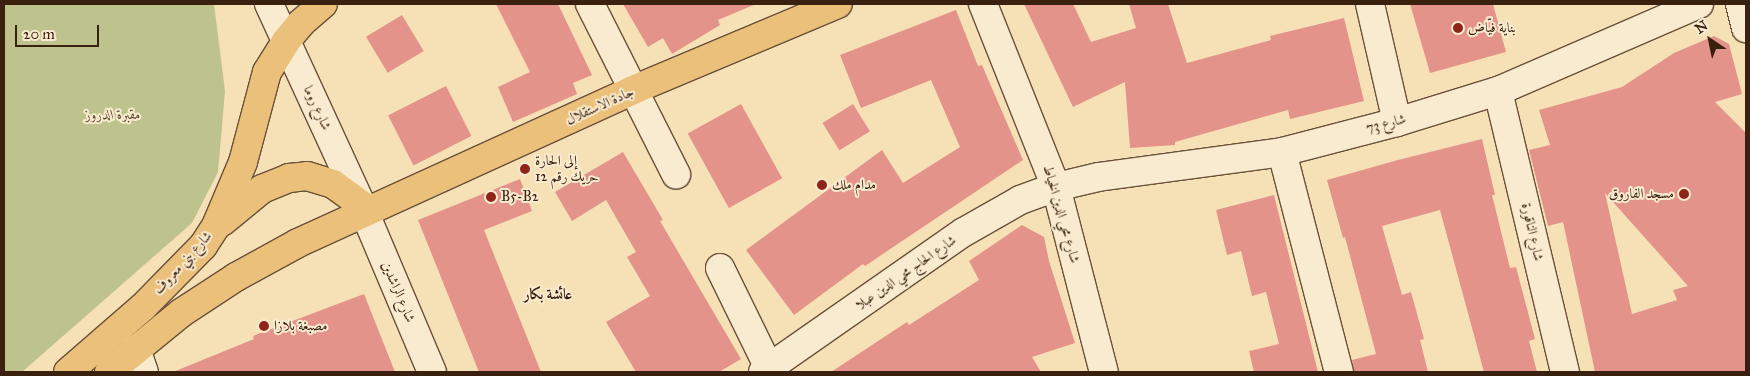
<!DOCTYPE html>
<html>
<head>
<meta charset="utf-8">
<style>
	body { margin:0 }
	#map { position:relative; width:1750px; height:376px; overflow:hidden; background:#f6e0b6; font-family:"IM FELL Great Primer",Amiri,serif }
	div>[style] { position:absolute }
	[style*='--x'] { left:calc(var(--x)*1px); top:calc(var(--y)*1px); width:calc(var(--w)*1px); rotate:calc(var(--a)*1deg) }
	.green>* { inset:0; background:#bec28d }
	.building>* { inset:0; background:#e4938a; transform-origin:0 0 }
	.roads { filter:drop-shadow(1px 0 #695039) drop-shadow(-1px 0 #695039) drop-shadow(0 1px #695039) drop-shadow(0 -1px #695039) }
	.minor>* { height:28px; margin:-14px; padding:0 14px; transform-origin:14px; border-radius:14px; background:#f9ebd0 }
	.major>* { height:28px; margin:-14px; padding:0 14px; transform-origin:14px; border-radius:14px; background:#ebc07b }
	.dots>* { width:14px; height:14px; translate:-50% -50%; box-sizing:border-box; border:2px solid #f9ebd0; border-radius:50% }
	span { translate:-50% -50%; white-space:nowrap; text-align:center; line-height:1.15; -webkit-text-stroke:4px #f9ebd0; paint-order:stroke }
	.poi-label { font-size:14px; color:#3a200f }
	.left { translate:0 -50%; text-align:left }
	.right { translate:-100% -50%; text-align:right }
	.street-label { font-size:14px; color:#3a200f }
	.park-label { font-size:14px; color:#5b482e; font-style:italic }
	.neighbourhood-label { font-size:15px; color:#3a200f; font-weight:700 }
	.frame { position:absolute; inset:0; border:5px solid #3a200f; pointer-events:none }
	.north { position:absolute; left:1685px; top:15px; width:50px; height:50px; -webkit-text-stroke:4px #f9ebd0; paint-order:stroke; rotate:326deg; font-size:14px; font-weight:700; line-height:20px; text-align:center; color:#3a200f }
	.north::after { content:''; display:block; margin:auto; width:18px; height:22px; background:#3a200f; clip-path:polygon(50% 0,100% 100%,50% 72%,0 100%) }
	.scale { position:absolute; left:15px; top:25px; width:84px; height:22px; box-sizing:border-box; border:2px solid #3a200f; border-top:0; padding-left:6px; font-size:15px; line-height:18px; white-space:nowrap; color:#3a200f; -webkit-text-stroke:4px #f9ebd0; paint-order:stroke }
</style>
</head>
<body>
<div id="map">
	<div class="green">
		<i style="clip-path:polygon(4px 4px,214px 4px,225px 91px,218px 172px,192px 223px,22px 372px,4px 372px)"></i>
	</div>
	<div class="building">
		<i style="clip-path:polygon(496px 4px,558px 4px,592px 75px,573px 83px,577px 94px,513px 122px,498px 87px,530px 72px)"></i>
		<i style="clip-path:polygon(623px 4px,756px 4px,718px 20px,720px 25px,672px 54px,663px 38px,648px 47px)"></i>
		<i style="clip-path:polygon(1024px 4px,1073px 4px,1091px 42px,1136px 28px,1129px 4px,1168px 4px,1187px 63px,1271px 40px,1270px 36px,1344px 18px,1364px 101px,1290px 119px,1288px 110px,1175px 142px,1175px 145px,1130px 148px,1125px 82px,1073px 107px)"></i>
		<i style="clip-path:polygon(1410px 4px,1493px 4px,1506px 52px,1430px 73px)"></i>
		<i style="clip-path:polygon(956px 10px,978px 66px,982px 65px,1023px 160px,865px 266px,863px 264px,794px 315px,746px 250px,882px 150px,903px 183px,960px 147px,931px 80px,861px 108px,840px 55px)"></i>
		<i style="left:402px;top:15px;width:42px;height:42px;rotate:59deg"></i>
		<i style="clip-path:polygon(evenodd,1714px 36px,1729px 44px,1742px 94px,1715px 102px,1746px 133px,1746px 372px,1595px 372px,1563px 222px,1548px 226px,1529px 150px,1550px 145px,1539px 110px,1622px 87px,1674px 53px,1714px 36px,1605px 193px,1688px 286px,1673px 290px,1677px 300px,1632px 314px,1605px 193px)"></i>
		<i style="left:446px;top:86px;width:56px;height:65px;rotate:63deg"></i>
		<i style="left:741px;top:104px;width:85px;height:61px;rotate:61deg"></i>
		<i style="left:853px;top:104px;width:32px;height:36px;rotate:58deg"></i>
		<i style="clip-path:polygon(1482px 139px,1495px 195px,1492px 195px,1510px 268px,1516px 267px,1535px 339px,1529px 341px,1537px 372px,1484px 372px,1440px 210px,1382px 226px,1402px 295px,1411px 292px,1424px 339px,1420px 340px,1428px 372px,1354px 372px,1352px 360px,1376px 354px,1345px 237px,1343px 238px,1327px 180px,1398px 160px)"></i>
		<i style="clip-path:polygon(623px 152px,663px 220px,660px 221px,741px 359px,719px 372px,636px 372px,606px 322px,650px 296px,627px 257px,636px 252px,606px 200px,572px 221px,555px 192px)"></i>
		<i style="clip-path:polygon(520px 179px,532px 211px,484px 230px,541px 372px,479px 372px,418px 220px)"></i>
		<i style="clip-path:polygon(1274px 195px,1318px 372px,1254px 372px,1249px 351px,1279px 344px,1266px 292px,1252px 296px,1241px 251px,1227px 255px,1216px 210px)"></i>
		<i style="clip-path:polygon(1022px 225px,1044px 237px,1049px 261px,1075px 343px,1032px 357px,1041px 372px,831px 372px,907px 322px,909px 325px,979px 280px,969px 261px)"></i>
		<i style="clip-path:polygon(364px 294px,395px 372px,173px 372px,254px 339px,253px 336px)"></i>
	</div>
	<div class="roads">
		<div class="minor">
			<i style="--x:269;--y:4;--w:220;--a:65.3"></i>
			<i style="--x:361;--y:204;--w:182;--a:67.1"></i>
			<i style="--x:590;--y:4;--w:191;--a:63.2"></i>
			<i style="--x:983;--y:4;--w:197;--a:68.3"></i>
			<i style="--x:1056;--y:187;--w:191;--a:75.5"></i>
			<i style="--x:1370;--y:4;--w:121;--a:77.1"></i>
			<i style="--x:1740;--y:4;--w:25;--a:76"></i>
			<i style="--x:1498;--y:91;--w:289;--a:76.6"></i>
			<i style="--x:1282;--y:152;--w:227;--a:75.5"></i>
			<i style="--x:720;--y:268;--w:116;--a:63.9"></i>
			<i style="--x:136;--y:349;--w:24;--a:71"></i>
			<i style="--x:763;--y:372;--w:245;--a:-34.9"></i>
			<i style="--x:964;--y:232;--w:64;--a:-29.7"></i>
			<i style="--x:1020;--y:200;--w:38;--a:-20"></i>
			<i style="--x:1056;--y:187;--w:43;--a:-13.4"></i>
			<i style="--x:1098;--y:177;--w:186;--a:-7.7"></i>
			<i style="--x:1282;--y:152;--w:119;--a:-14.6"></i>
			<i style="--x:1397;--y:122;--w:106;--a:-17.1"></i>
			<i style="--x:1498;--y:91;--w:219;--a:-23.4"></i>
		</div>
		<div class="major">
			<i style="--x:222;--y:222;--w:52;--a:-39.5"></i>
			<i style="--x:262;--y:189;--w:29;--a:-22"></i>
			<i style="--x:289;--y:178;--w:18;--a:-6"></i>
			<i style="--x:307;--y:176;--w:27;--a:17"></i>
			<i style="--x:333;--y:184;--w:34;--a:36"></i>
			<i style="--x:68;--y:372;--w:99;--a:-40.9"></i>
			<i style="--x:143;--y:307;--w:86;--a:-45.5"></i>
			<i style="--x:203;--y:246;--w:24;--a:-57"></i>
			<i style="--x:216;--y:226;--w:69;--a:-67.1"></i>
			<i style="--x:243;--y:162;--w:93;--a:-75.1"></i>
			<i style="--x:267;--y:72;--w:36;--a:-58"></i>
			<i style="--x:286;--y:41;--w:23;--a:-50"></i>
			<i style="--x:301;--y:23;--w:29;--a:-41"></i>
			<i style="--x:109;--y:372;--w:93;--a:-39.3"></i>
			<i style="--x:181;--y:313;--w:66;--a:-33.2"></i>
			<i style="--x:236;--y:277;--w:71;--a:-28.7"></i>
			<i style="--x:298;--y:243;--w:368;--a:-24.5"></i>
			<i style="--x:633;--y:90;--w:222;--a:-22.8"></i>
		</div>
	</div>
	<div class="dots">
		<i style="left:1458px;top:28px;background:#8f2418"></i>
		<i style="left:525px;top:169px;background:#8f2418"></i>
		<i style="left:822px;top:185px;background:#8f2418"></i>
		<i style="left:1684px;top:194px;background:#8f2418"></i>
		<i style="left:491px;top:197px;background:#8f2418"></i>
		<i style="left:264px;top:326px;background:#8f2418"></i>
	</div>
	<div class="poi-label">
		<span class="left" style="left:1468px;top:28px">بناية فيّاض</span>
		<span class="left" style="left:535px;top:169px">إلی الحارة<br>حريك رقم 12</span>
		<span class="left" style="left:832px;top:185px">مدام ملك</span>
		<span class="right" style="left:1674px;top:194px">مسجد الفاروق</span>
		<span class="left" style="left:501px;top:197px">B5-B2</span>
		<span class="left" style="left:274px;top:326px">مصبغة بلازا</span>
	</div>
	<div class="street-label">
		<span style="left:600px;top:106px;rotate:-24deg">جادة الاستقلال</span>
		<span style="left:317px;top:108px;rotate:65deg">شارع روما</span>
		<span style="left:1386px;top:124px;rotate:-15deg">شارع 73</span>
		<span style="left:1061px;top:214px;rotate:74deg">شارع محي الدين الخياط</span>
		<span style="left:1532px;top:232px;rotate:77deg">شارع الناقورة</span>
		<span style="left:183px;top:263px;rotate:-48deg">شارع بني معروف</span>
		<span style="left:906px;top:273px;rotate:-35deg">شارع الحاج محي الدين عبلا</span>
		<span style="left:398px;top:292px;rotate:67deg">شارع الراشدين</span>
	</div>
	<div class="park-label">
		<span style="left:113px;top:115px">مقبرة الدروز</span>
	</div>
	<div class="neighbourhood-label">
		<span style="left:548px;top:295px">عائشة بكار</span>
	</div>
	<div class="frame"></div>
	<div class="north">N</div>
	<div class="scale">20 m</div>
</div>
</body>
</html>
